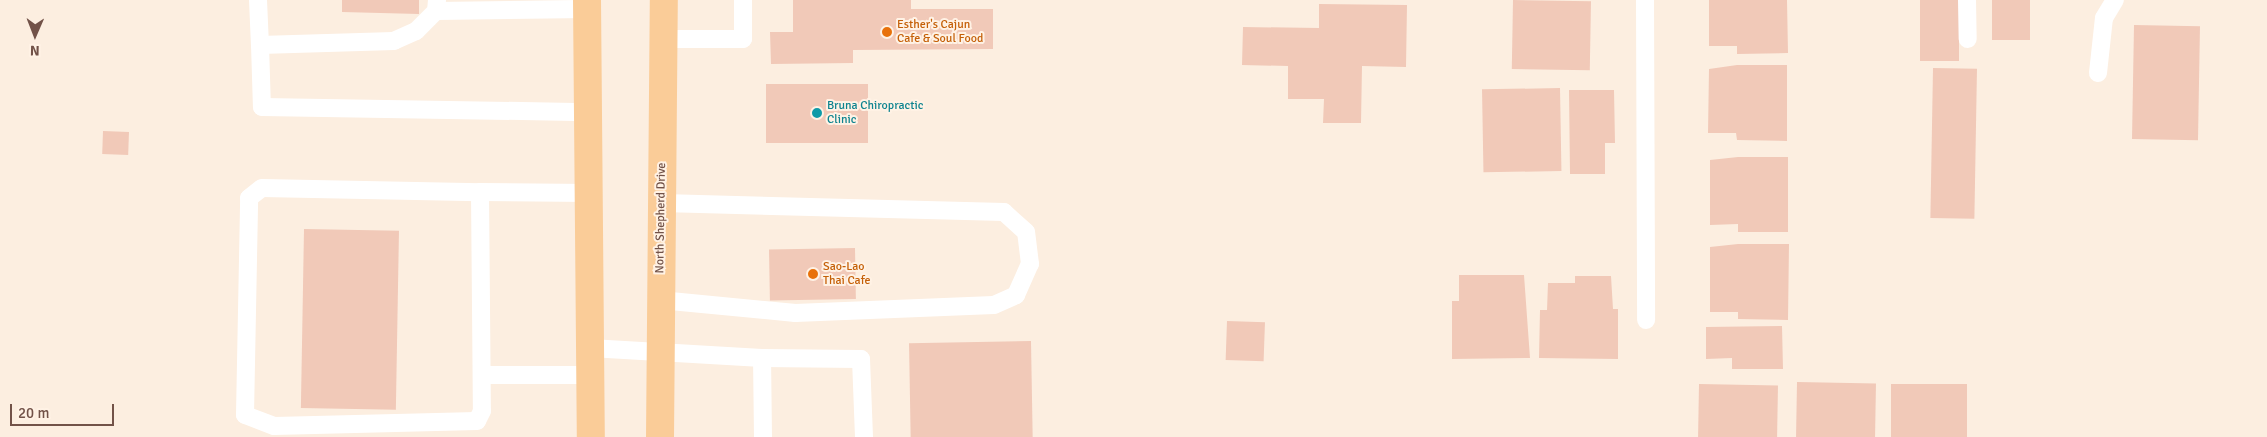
<!DOCTYPE html>
<html>
<head>
<meta charset="utf-8">
<style>
	body { margin:0 }
	#map { position:relative; width:2267px; height:437px; overflow:hidden; background:#fceee0; font-family:Signika,sans-serif }
	div>[style] { position:absolute }
	[style*='--x'] { left:calc(var(--x)*1px); top:calc(var(--y)*1px); width:calc(var(--w)*1px); rotate:calc(var(--a)*1deg) }
	.building>* { inset:0; background:#f1c9b8; transform-origin:0 0 }
	.service>* { height:18px; margin:-9px; padding:0 9px; transform-origin:9px; border-radius:9px; background:#fff }
	.primary>* { height:28px; margin:-14px; padding:0 14px; transform-origin:14px; border-radius:14px; background:#facc98 }
	.dots>* { width:14px; height:14px; translate:-50% -50%; box-sizing:border-box; border:2px solid #fff2e5; border-radius:50% }
	span { translate:-50% -50%; white-space:nowrap; text-align:center; line-height:1.15; -webkit-text-stroke:4px #fff2e5; paint-order:stroke }
	.food-label { font-size:12px; color:#c56008 }
	.left { translate:0 -50%; text-align:left }
	.culture-label { font-size:12px; color:#0d838f }
	.street-label { font-size:12px; color:#725248 }
	.north { position:absolute; left:10px; top:10px; width:50px; height:50px; -webkit-text-stroke:4px #fff2e5; paint-order:stroke; rotate:181deg; font-size:14px; font-weight:700; line-height:20px; text-align:center; color:#725248 }
	.north::after { content:''; display:block; margin:auto; width:18px; height:22px; background:#725248; clip-path:polygon(50% 0,100% 100%,50% 72%,0 100%) }
	.scale { position:absolute; left:10px; top:404px; width:104px; height:22px; box-sizing:border-box; border:2px solid #725248; border-top:0; padding-left:6px; font-size:15px; line-height:18px; white-space:nowrap; color:#725248; -webkit-text-stroke:4px #fff2e5; paint-order:stroke }
</style>
</head>
<body>
<div id="map">
	<div class="building">
		<i style="clip-path:polygon(342px 0,419px 0,419px 14px,342px 12px)"></i>
		<i style="clip-path:polygon(793px 0,911px 0,911px 9px,993px 9px,993px 49px,853px 50px,853px 63px,771px 64px,770px 32px,793px 32px)"></i>
		<i style="left:1513px;top:0;width:78px;height:69px;rotate:1deg"></i>
		<i style="clip-path:polygon(1709px 0,1787px 0,1788px 53px,1737px 54px,1737px 46px,1709px 46px)"></i>
		<i style="left:1920px;top:0;width:39px;height:61px"></i>
		<i style="left:1992px;top:0;width:38px;height:40px"></i>
		<i style="clip-path:polygon(1319px 4px,1407px 5px,1406px 67px,1362px 66px,1361px 123px,1323px 123px,1324px 99px,1288px 99px,1288px 66px,1242px 65px,1243px 27px,1319px 28px)"></i>
		<i style="left:2134px;top:25px;width:66px;height:114px;rotate:1deg"></i>
		<i style="clip-path:polygon(1737px 65px,1787px 65px,1787px 141px,1737px 140px,1736px 133px,1708px 133px,1709px 69px)"></i>
		<i style="left:1933px;top:68px;width:44px;height:150px;rotate:1deg"></i>
		<i style="left:766px;top:84px;width:102px;height:59px"></i>
		<i style="left:1560px;top:88px;width:83px;height:78px;rotate:89deg"></i>
		<i style="clip-path:polygon(1569px 90px,1614px 90px,1615px 143px,1605px 143px,1605px 174px,1570px 174px)"></i>
		<i style="left:103px;top:131px;width:26px;height:23px;rotate:2deg"></i>
		<i style="clip-path:polygon(1738px 157px,1788px 157px,1788px 232px,1738px 232px,1738px 224px,1710px 225px,1710px 160px)"></i>
		<i style="left:304px;top:229px;width:95px;height:179px;rotate:1deg"></i>
		<i style="clip-path:polygon(1738px 244px,1789px 244px,1788px 320px,1738px 319px,1738px 312px,1710px 312px,1710px 247px)"></i>
		<i style="left:855px;top:248px;width:51px;height:86px;rotate:89deg"></i>
		<i style="clip-path:polygon(1459px 275px,1524px 275px,1530px 358px,1452px 359px,1452px 301px,1459px 301px)"></i>
		<i style="clip-path:polygon(1575px 276px,1611px 276px,1613px 309px,1618px 309px,1618px 359px,1539px 358px,1540px 310px,1547px 310px,1548px 283px,1575px 283px)"></i>
		<i style="left:1227px;top:321px;width:38px;height:39px;rotate:2deg"></i>
		<i style="clip-path:polygon(1782px 326px,1783px 369px,1732px 369px,1732px 358px,1706px 359px,1706px 327px)"></i>
		<i style="left:1031px;top:341px;width:96px;height:122px;rotate:89deg"></i>
		<i style="left:1797px;top:382px;width:79px;height:55px;rotate:1deg"></i>
		<i style="left:1699px;top:384px;width:79px;height:53px;rotate:1deg"></i>
		<i style="left:1891px;top:384px;width:76px;height:53px"></i>
	</div>
	<div class="service">
		<i style="--x:258;--y:0;--w:45;--a:87.5"></i>
		<i style="--x:437;--y:0;--w:11;--a:95"></i>
		<i style="--x:436;--y:11;--w:28;--a:135"></i>
		<i style="--x:416;--y:31;--w:24;--a:156"></i>
		<i style="--x:394;--y:41;--w:134;--a:178.3"></i>
		<i style="--x:260;--y:45;--w:62;--a:88.2"></i>
		<i style="--x:262;--y:107;--w:327;--a:0.9"></i>
		<i style="--x:1645;--y:0;--w:320;--a:89.8"></i>
		<i style="--x:1967;--y:0;--w:39;--a:89"></i>
		<i style="--x:436;--y:11;--w:151;--a:-0.8"></i>
		<i style="--x:664;--y:39;--w:79;--a:0"></i>
		<i style="--x:743;--y:39;--w:39;--a:-90"></i>
		<i style="--x:2098;--y:73;--w:55;--a:-83.8"></i>
		<i style="--x:2104;--y:18;--w:21;--a:-59"></i>
		<i style="--x:480;--y:192;--w:219;--a:89.5"></i>
		<i style="--x:482;--y:411;--w:11;--a:117"></i>
		<i style="--x:477;--y:421;--w:203;--a:178.6"></i>
		<i style="--x:274;--y:426;--w:31;--a:-159"></i>
		<i style="--x:245;--y:415;--w:217;--a:-88.9"></i>
		<i style="--x:249;--y:198;--w:16;--a:-38"></i>
		<i style="--x:262;--y:188;--w:218;--a:1.1"></i>
		<i style="--x:480;--y:192;--w:110;--a:0.5"></i>
		<i style="--x:660;--y:300;--w:136;--a:5.5"></i>
		<i style="--x:795;--y:313;--w:199;--a:-2.3"></i>
		<i style="--x:994;--y:305;--w:24;--a:-24"></i>
		<i style="--x:1016;--y:295;--w:34;--a:-66"></i>
		<i style="--x:1030;--y:264;--w:32;--a:-97"></i>
		<i style="--x:1026;--y:232;--w:30;--a:-138"></i>
		<i style="--x:1004;--y:212;--w:342;--a:-178.5"></i>
		<i style="--x:590;--y:348;--w:172;--a:3.3"></i>
		<i style="--x:482;--y:375;--w:108;--a:0"></i>
		<i style="--x:763;--y:437;--w:79;--a:-90.7"></i>
		<i style="--x:762;--y:358;--w:99;--a:0.6"></i>
		<i style="--x:861;--y:359;--w:78;--a:87.8"></i>
	</div>
	<div class="primary">
		<i style="--x:587;--y:0;--w:437;--a:89.5"></i>
		<i style="--x:660;--y:437;--w:437;--a:-89.5"></i>
	</div>
	<div class="dots">
		<i style="left:887px;top:32px;background:#e8710a"></i>
		<i style="left:817px;top:113px;background:#0f9aa8"></i>
		<i style="left:813px;top:274px;background:#e8710a"></i>
	</div>
	<div class="food-label">
		<span class="left" style="left:897px;top:32px">Esther's Cajun<br>Cafe &amp; Soul Food</span>
		<span class="left" style="left:823px;top:274px">Sao-Lao<br>Thai Cafe</span>
	</div>
	<div class="culture-label">
		<span class="left" style="left:827px;top:113px">Bruna Chiropractic<br>Clinic</span>
	</div>
	<div class="street-label">
		<span style="left:661px;top:218px;rotate:-89deg">North Shepherd Drive</span>
	</div>
	<div class="north">N</div>
	<div class="scale">20 m</div>
</div>
</body>
</html>
